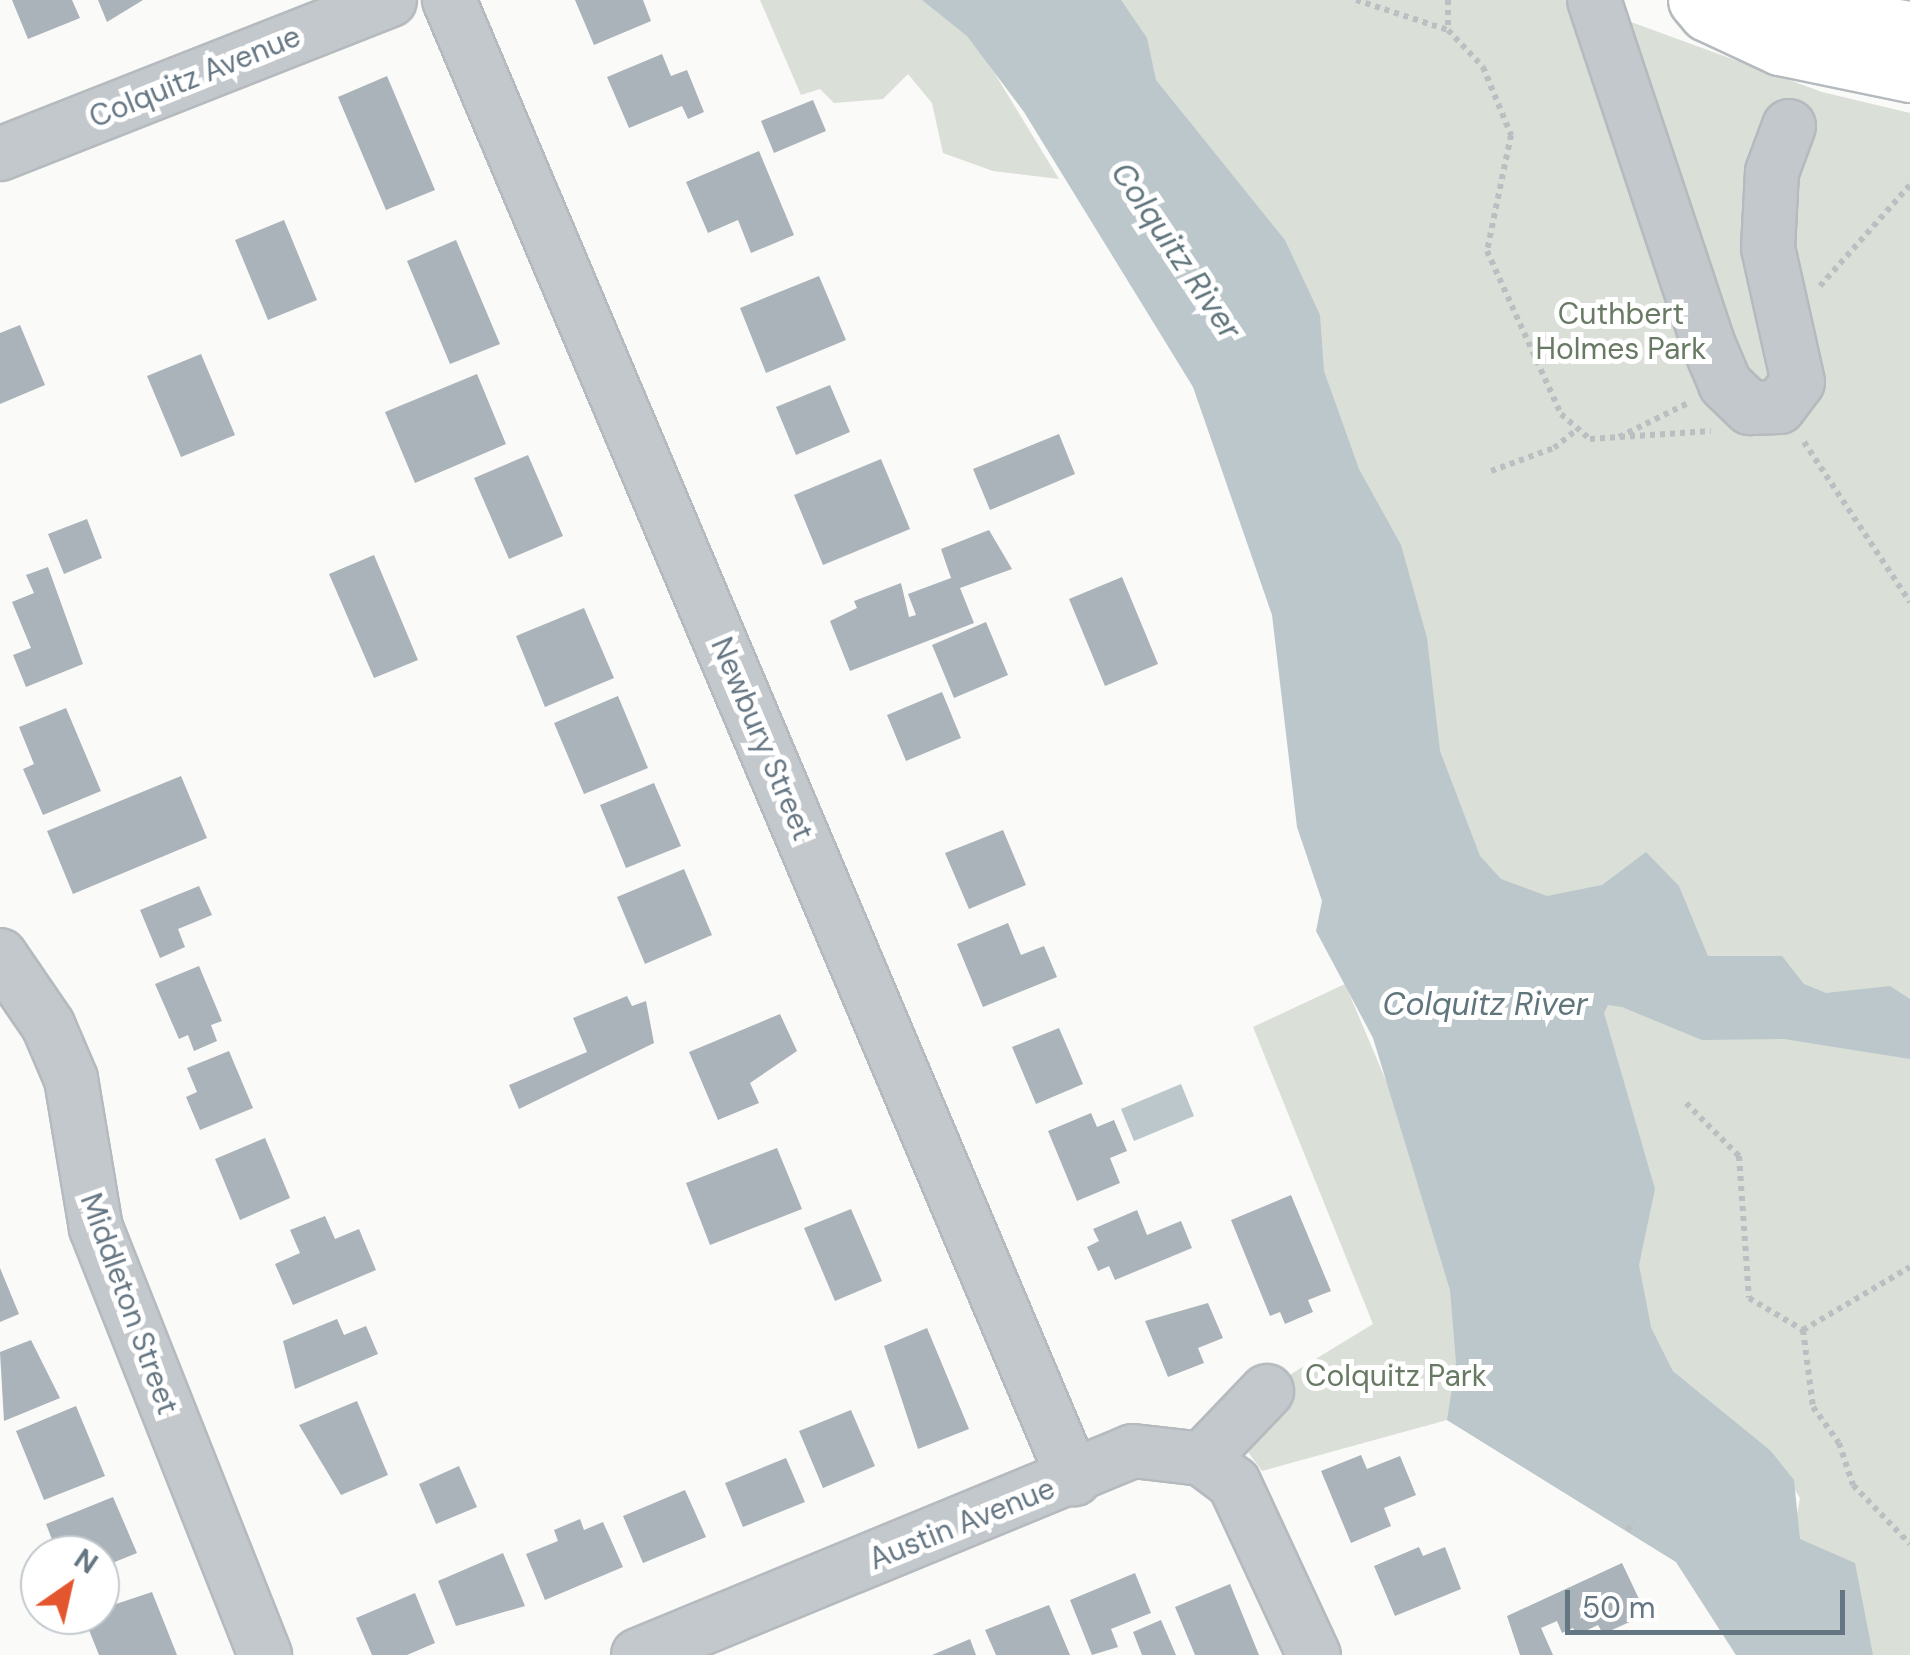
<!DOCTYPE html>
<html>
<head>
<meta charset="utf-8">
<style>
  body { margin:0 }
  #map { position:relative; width:1910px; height:1655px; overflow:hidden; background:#fafaf8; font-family:"DM Sans",sans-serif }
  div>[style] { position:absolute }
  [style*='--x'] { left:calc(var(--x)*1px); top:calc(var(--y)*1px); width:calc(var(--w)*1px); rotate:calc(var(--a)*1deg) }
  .green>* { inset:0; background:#dadfd7 }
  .water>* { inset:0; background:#bbc7cb }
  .building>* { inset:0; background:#aab3b9 }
  .path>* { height:6px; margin-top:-3px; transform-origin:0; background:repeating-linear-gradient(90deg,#bbbfc2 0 5px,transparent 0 10px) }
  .roads { filter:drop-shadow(2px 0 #b5babe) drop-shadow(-2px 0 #b5babe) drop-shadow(0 2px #b5babe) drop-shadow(0 -2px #b5babe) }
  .minor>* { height:52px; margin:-26px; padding:0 26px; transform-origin:26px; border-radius:26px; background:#c3c8cc }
  .major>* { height:55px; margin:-27.5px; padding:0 27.5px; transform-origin:27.5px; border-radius:27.5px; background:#fff }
  .highway>* { height:55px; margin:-27.5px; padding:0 27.5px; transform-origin:27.5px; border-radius:27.5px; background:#fff }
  span { translate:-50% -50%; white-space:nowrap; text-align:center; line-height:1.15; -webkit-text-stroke:10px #fff; paint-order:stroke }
  .street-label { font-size:30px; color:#657683 }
  .park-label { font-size:30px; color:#687a64 }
  .water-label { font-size:32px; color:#60757c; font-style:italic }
  .north { position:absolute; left:20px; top:1535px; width:100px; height:100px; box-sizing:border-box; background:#fff; border:2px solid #c1c8cd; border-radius:50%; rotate:34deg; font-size:28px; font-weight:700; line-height:40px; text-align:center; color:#657683 }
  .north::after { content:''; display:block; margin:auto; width:35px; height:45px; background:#e4572e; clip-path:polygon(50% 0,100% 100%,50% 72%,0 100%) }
  .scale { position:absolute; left:1565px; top:1590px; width:280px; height:45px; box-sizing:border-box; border:5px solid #657683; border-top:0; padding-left:12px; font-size:30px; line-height:35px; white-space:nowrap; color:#657683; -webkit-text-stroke:8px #fff; paint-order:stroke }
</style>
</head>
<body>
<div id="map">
  <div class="green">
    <div style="clip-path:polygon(760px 0,950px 0,1059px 179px,993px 171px,943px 153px,932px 103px,908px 74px,883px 99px,834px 103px,820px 89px,801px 95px)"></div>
    <div style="clip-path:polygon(1076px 0,1571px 0,1822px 92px,1910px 113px,1910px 1655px,1852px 1655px,1794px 1531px,1800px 1498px,1770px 1450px,1673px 1371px,1651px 1327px)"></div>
    <div style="clip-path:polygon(1345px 984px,1407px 1130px,1702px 1555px,1736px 1655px,1676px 1562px,1447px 1420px,1262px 1471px,1237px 1437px,1291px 1374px,1373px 1324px,1253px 1027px)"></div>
  </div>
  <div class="water">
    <div style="clip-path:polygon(922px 0,1121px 0,1147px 38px,1156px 80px,1285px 240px,1320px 315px,1324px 371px,1359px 469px,1401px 545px,1427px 638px,1440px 751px,1480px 856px,1501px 879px,1547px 896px,1602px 885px,1646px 852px,1679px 886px,1708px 956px,1782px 956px,1804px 984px,1826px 993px,1890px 986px,1910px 999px,1910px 1059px,1784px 1039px,1702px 1040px,1622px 1007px,1608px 1005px,1604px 1013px,1655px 1189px,1639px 1265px,1651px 1327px,1673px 1371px,1770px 1450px,1794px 1480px,1800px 1539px,1855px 1563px,1873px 1655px,1736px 1655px,1676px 1562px,1447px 1420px,1456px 1362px,1450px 1290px,1373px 1038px,1316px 931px,1322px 901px,1297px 827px,1272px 615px,1193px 387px,1024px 112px,967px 36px)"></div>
    <div style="clip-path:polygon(1181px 1084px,1194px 1116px,1134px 1141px,1121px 1109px)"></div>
  </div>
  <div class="building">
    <div style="clip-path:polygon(12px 0,72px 0,80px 18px,28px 39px)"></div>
    <div style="clip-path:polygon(98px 0,143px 0,107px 22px)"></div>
    <div style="clip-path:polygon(575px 0,643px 0,651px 21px,594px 45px)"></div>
    <div style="clip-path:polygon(662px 54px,671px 76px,687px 70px,704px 112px,688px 119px,682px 106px,629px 128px,607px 77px)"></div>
    <div style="clip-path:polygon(387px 76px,435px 190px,386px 210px,338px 97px)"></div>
    <div style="clip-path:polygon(813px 100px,826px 131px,774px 153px,761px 121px)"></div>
    <div style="clip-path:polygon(759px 151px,794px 235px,751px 253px,738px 220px,708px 233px,686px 182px)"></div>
    <div style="clip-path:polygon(284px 220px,317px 300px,268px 320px,235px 240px)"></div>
    <div style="clip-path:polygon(456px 240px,500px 344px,450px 364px,407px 261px)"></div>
    <div style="clip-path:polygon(819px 276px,846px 340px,766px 373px,740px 308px)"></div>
    <div style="clip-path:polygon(20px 325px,45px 385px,0 404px,0 333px)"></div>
    <div style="clip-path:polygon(201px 354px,235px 435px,181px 457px,147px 376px)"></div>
    <div style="clip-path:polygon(477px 374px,506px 444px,415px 483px,385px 412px)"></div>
    <div style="clip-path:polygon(830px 385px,850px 432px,796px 455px,776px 407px)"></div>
    <div style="clip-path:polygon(1059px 434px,1075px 474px,990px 510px,973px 469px)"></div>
    <div style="clip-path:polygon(528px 455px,563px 536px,509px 559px,474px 478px)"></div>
    <div style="clip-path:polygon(881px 459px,910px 529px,823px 565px,794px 495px)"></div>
    <div style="clip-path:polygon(87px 519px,102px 558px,64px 574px,48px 534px)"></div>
    <div style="clip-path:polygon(989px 530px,1012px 569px,960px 588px,974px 623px,850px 671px,830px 621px,857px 608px,854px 601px,901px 583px,909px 617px,916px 615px,908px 594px,951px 578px,941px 549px)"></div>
    <div style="clip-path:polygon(374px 555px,418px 660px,374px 678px,329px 574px)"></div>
    <div style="clip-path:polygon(48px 567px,83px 664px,26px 687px,13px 655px,31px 648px,12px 602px,34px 593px,26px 575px)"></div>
    <div style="clip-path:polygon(1122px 577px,1158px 664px,1105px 686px,1069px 599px)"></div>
    <div style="clip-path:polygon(584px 608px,614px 678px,545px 707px,516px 636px)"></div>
    <div style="clip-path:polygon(986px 622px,1008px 675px,954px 698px,932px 645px)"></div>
    <div style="clip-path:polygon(942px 692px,961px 738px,906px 761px,887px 715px)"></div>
    <div style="clip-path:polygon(618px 696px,648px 768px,584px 794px,554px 723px)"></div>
    <div style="clip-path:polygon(66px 708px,101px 791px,43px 815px,23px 769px,34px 764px,19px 727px)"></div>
    <div style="clip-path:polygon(181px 776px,207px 838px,73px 894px,47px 831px)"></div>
    <div style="clip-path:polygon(654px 783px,681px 846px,626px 868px,600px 805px)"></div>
    <div style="clip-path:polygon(1003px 830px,1026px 885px,969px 909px,945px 853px)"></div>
    <div style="clip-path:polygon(684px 869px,712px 935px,645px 964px,617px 897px)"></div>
    <div style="clip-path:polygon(199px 886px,212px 915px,178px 929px,185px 947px,160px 958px,140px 910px)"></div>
    <div style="clip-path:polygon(1008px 923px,1021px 955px,1044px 946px,1057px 977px,983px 1007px,957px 944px)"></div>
    <div style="clip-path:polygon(199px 966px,222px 1021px,211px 1025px,217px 1041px,194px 1051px,188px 1035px,179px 1039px,155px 984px)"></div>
    <div style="clip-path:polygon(627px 996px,632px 1006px,646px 1001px,654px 1043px,519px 1109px,509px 1085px,587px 1052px,573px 1018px)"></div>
    <div style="clip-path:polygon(780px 1014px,797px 1051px,750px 1083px,759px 1103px,718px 1120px,689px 1052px)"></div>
    <div style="clip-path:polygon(1059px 1028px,1083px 1084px,1036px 1104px,1012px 1047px)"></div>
    <div style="clip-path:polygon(229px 1051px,253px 1108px,200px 1130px,186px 1097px,197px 1092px,187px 1068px)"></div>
    <div style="clip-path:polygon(1091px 1113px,1097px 1127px,1114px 1120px,1127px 1151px,1110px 1158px,1120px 1183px,1077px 1201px,1048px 1131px)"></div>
    <div style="clip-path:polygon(265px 1138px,290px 1198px,240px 1220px,215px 1159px)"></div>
    <div style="clip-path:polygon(777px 1148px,802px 1209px,710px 1245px,686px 1183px)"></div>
    <div style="clip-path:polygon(1291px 1195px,1331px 1291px,1308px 1300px,1313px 1312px,1285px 1324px,1280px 1312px,1270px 1316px,1231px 1220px)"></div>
    <div style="clip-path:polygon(851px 1209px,882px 1281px,835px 1301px,804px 1228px)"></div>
    <div style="clip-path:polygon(1137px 1210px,1147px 1235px,1181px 1221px,1192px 1248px,1115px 1280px,1109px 1266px,1098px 1271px,1087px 1247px,1099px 1241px,1093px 1229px)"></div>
    <div style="clip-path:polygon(325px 1216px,335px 1239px,359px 1229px,376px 1270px,293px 1305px,275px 1264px,300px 1253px,290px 1230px)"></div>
    <div style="clip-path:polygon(0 1268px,19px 1314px,0 1322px)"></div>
    <div style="clip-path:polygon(1208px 1303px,1223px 1338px,1198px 1348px,1204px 1363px,1168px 1377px,1145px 1321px)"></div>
    <div style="clip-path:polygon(337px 1319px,344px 1335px,366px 1326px,378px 1354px,295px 1389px,283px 1341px)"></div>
    <div style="clip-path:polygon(927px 1328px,969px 1429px,918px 1449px,884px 1346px)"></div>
    <div style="clip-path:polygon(31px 1340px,60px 1398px,4px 1421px,0 1352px)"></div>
    <div style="clip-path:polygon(357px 1401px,388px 1475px,341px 1495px,299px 1425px)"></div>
    <div style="clip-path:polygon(76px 1406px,105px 1476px,44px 1500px,16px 1431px)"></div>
    <div style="clip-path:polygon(851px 1410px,875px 1466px,823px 1488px,799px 1431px)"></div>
    <div style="clip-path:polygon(1361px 1455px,1367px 1469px,1400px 1456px,1416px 1495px,1384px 1508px,1391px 1526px,1351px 1543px,1321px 1471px)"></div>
    <div style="clip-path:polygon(786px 1458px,805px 1502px,743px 1527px,725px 1483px)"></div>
    <div style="clip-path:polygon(459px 1466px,477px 1507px,436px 1524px,419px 1484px)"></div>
    <div style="clip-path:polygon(685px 1490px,706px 1537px,643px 1563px,623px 1516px)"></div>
    <div style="clip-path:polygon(113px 1497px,137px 1553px,100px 1568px,100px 1555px,58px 1555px,46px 1524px)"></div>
    <div style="clip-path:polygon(580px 1519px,584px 1530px,603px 1522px,623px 1567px,545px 1600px,526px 1554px,558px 1541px,554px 1530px)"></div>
    <div style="clip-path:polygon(1419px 1547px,1423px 1556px,1445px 1547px,1461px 1589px,1395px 1616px,1374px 1566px)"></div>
    <div style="clip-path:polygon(503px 1553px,525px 1606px,456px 1626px,438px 1581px)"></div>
    <div style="clip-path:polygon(1622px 1563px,1640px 1601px,1628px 1607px,1634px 1620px,1603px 1634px,1598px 1625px,1577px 1635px,1573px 1628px,1562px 1633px,1557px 1621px,1541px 1628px,1553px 1655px,1520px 1655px,1507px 1616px)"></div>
    <div style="clip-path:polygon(1135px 1573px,1151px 1613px,1111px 1629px,1118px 1647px,1092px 1655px,1070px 1600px)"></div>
    <div style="clip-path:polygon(1230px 1584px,1259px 1655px,1195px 1655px,1175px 1607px)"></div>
    <div style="clip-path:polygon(152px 1592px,177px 1655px,99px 1655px,83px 1615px)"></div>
    <div style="clip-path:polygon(415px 1593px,435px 1643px,407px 1655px,372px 1655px,356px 1618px)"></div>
    <div style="clip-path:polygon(1049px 1605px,1070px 1655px,996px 1655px,985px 1630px)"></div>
    <div style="clip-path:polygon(1161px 1620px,1176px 1655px,1142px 1655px,1133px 1632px)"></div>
    <div style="clip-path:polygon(970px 1639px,976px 1655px,932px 1655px)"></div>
  </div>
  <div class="path">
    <div style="--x:1356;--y:0;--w:97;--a:18.1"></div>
    <div style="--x:1448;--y:0;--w:30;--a:90"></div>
    <div style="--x:1448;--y:30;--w:51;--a:46.6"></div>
    <div style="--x:1483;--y:67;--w:74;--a:67.6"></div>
    <div style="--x:1511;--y:135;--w:118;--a:101.7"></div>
    <div style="--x:1487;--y:251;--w:179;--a:65.6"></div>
    <div style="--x:1561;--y:414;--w:38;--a:41"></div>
    <div style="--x:1590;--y:439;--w:121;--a:-3.8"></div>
    <div style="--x:1820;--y:286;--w:135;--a:-48.3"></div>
    <div style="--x:1619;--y:437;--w:77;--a:-26.2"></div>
    <div style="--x:1804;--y:442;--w:192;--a:56.5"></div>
    <div style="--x:1491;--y:471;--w:67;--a:-20.1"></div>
    <div style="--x:1554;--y:448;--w:28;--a:-39"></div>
    <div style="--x:1686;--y:1103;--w:75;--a:45"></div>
    <div style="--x:1739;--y:1156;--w:142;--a:86"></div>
    <div style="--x:1749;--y:1298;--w:63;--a:30.7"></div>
    <div style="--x:1803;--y:1330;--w:78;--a:82.6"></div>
    <div style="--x:1813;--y:1407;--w:44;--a:54.2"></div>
    <div style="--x:1839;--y:1443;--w:44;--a:71.6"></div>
    <div style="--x:1853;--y:1485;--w:82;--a:46"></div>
    <div style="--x:1803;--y:1330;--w:124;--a:-30.5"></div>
    <div style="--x:1627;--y:1530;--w:11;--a:-45"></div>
  </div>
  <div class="roads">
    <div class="minor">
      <div style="--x:449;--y:0;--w:1606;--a:67.09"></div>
      <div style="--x:1594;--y:0;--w:367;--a:71.6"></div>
      <div style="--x:1710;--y:348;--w:39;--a:67"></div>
      <div style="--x:1725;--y:384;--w:35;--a:44"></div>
      <div style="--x:1750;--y:408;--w:29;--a:-2"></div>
      <div style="--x:1779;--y:407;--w:31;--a:-53"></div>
      <div style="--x:1798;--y:382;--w:137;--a:-102.6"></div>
      <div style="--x:1768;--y:248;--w:76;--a:-87"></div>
      <div style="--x:1772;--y:172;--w:49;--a:-69.7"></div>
      <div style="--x:0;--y:154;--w:419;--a:-21.5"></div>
      <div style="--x:0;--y:955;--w:85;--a:55.6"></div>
      <div style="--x:48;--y:1025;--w:59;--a:66.9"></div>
      <div style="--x:71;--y:1079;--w:151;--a:80.5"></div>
      <div style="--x:96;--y:1228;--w:459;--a:68.4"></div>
      <div style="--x:1202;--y:1459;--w:94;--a:-46.3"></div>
      <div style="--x:638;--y:1655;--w:535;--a:-22.4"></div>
      <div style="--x:1133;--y:1451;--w:69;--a:6.6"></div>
      <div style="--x:1202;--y:1459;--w:40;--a:37"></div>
      <div style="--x:1234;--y:1483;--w:190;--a:65.1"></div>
    </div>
    <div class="major">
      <div style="--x:1738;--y:0;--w:174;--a:9.6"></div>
    </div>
    <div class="highway">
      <div style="--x:1696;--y:0;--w:17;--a:50"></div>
      <div style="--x:1707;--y:13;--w:81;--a:25"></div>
      <div style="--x:1780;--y:47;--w:133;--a:11.7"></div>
    </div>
  </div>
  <div class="street-label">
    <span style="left:195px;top:77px;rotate:-22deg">Colquitz Avenue</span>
    <span style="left:762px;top:739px;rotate:67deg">Newbury Street</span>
    <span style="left:129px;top:1304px;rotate:70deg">Middleton Street</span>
    <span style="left:962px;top:1524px;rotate:-22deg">Austin Avenue</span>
  </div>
  <div class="park-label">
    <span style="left:1621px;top:331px">Cuthbert<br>Holmes Park</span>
    <span style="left:1396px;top:1376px">Colquitz Park</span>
  </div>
  <div class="water-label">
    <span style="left:1176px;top:251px;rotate:56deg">Colquitz River</span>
    <span style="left:1485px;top:1004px">Colquitz River</span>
  </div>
  <div class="north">N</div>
  <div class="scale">50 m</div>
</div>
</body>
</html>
